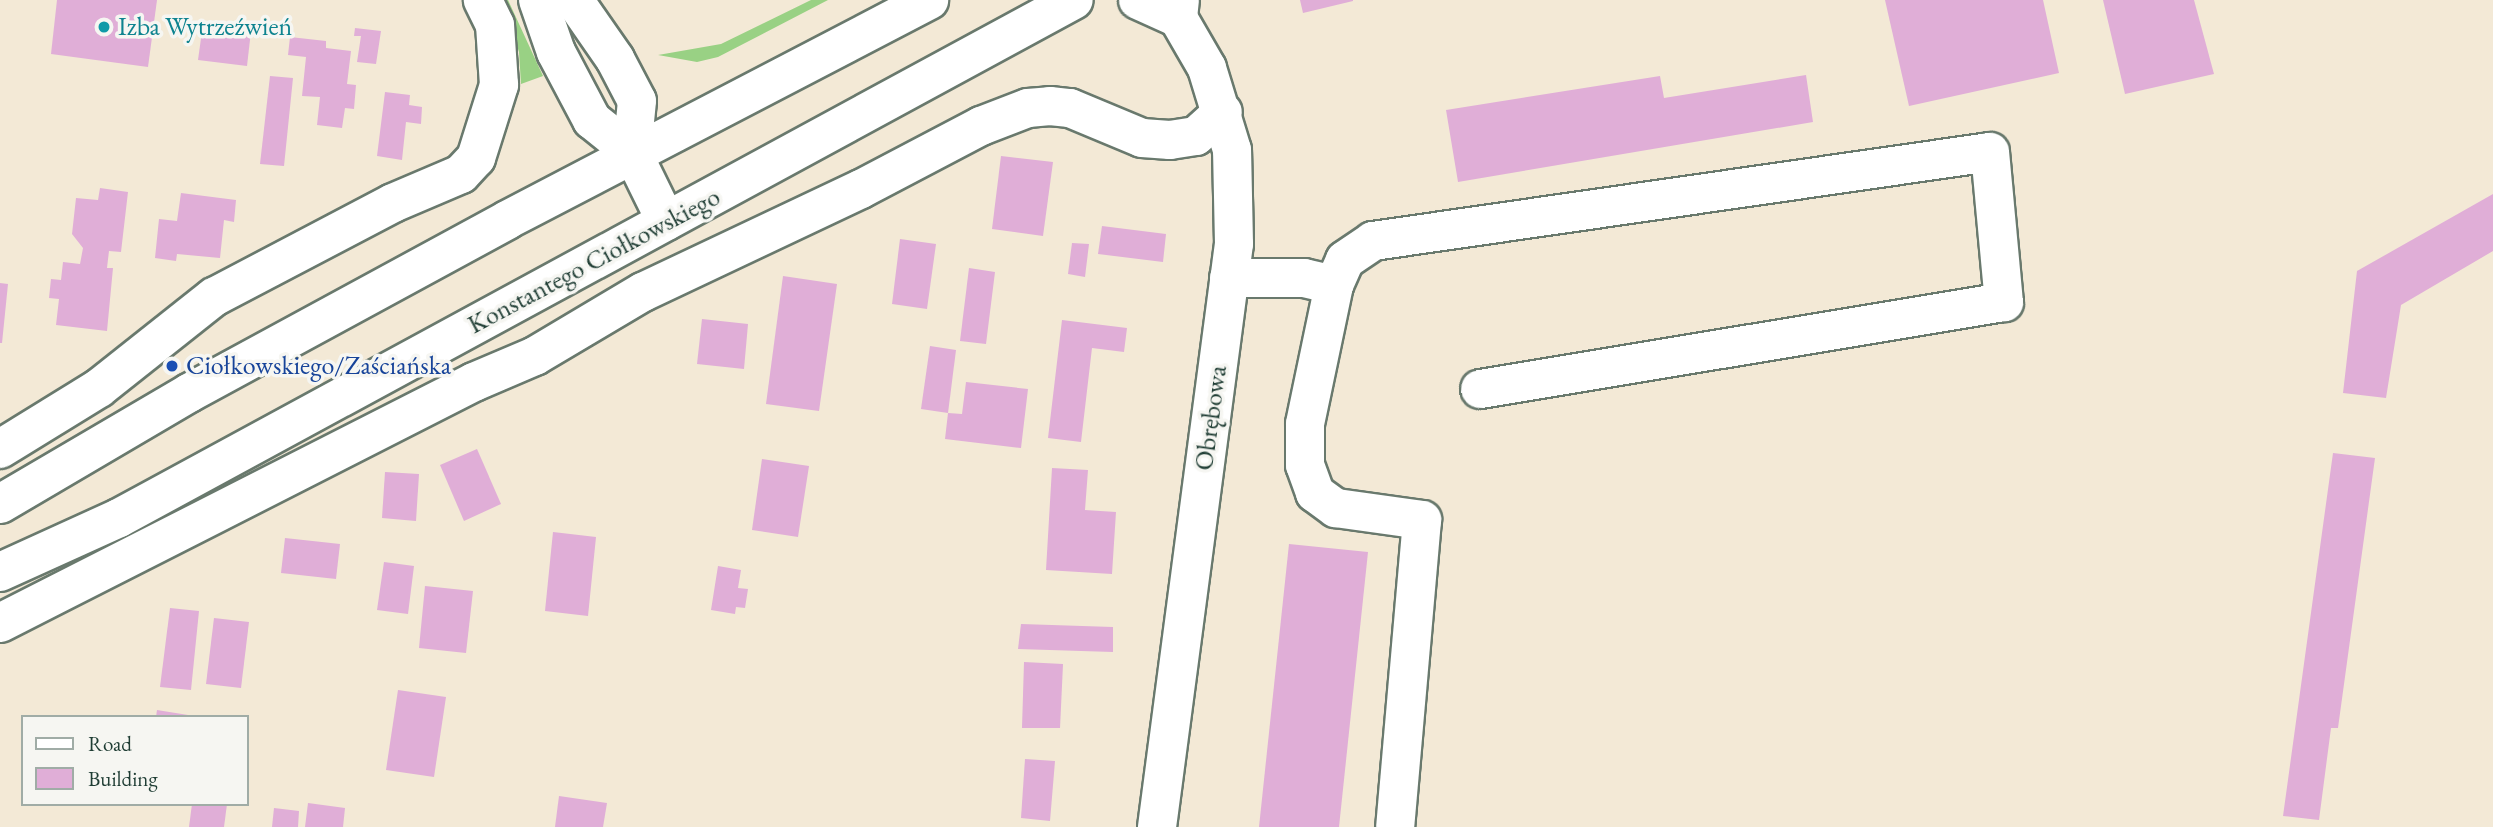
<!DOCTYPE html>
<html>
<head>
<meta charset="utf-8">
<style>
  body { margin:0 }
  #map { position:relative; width:2493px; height:827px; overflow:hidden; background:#f3e9d6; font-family:"EB Garamond",serif }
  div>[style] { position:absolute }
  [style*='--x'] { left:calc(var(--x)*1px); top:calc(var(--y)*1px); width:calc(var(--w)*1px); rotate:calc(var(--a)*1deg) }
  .green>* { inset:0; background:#99d184 }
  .building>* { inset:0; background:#e0aed7 }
  .roads { filter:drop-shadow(2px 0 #69796d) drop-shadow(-2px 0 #69796d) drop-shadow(0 2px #69796d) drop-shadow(0 -2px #69796d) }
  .minor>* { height:38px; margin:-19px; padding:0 19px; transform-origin:19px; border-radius:19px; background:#fff }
  .highway>* { height:38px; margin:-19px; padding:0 19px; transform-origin:19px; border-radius:19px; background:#fff }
  .dots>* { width:19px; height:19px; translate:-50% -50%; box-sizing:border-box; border:4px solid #f6f6f2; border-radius:50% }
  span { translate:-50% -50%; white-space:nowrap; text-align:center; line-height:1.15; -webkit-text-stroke:7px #f6f6f2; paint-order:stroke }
  .culture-label { font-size:26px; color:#0d838f }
  .left { translate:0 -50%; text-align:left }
  .street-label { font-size:26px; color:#1f3d34 }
  .transit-label { font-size:26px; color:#164399 }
  .legend { position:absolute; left:21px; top:715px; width:228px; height:91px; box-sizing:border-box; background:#f6f6f2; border:2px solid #a0aca6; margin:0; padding:9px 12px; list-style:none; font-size:21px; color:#1f3d34 }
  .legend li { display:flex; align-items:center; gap:14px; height:35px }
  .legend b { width:35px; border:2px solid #a0aca6 }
</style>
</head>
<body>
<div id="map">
  <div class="green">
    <div style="clip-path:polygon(502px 0,508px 0,543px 76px,521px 84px,519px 52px)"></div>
    <div style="clip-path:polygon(811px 0,828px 0,718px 57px,697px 62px,658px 55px,721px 44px)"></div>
  </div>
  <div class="building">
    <div style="clip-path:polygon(57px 0,157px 0,148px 67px,51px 54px)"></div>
    <div style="clip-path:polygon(1300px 0,1353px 0,1353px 1px,1303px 13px)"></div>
    <div style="clip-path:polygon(1885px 0,2043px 0,2059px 73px,1909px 106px)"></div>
    <div style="clip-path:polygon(2103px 0,2194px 0,2214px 74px,2125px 94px)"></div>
    <div style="clip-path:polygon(203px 24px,251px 31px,247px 66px,198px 60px)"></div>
    <div style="clip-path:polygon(355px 28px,381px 31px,376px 64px,357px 62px,361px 36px,354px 36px)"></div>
    <div style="clip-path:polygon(290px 37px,326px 41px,326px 48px,351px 51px,347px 84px,356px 85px,354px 109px,345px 108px,342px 128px,317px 125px,320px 97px,302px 96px,306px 57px,288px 55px)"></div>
    <div style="clip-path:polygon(1806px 75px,1813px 122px,1458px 182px,1446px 110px,1660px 76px,1664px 98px)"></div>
    <div style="clip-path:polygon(270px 76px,293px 78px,284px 166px,260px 164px)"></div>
    <div style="clip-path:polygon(385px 92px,410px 95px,409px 105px,422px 107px,421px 124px,406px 122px,402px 160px,377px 156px)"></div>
    <div style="clip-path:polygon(1001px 156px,1053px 162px,1043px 236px,992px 229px)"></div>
    <div style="clip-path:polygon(100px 188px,128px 192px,121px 252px,109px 251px,107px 268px,113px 268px,107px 331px,56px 325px,59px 299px,49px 298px,51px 279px,61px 280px,63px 262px,80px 264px,83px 248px,72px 234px,76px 198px,98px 200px)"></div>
    <div style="clip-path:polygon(181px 193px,236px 200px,234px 222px,224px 220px,220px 258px,177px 254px,176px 261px,155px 258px,159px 219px,177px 221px)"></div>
    <div style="clip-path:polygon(2493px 194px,2493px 251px,2401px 305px,2386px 398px,2343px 393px,2357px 271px)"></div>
    <div style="clip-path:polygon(1102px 226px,1166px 234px,1163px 262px,1098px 254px)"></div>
    <div style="clip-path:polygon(900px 239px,936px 244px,927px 309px,892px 304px)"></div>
    <div style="clip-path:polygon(1072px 243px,1089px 244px,1085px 277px,1068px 274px)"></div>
    <div style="clip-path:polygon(969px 268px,995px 272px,986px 344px,960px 341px)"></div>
    <div style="clip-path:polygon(783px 276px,837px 284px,819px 411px,766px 404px)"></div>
    <div style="clip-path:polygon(0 283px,8px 284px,2px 343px,0 343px)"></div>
    <div style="clip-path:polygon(702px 319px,748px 324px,744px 369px,697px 364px)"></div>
    <div style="clip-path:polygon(1062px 320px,1127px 328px,1124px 352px,1092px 348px,1081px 442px,1048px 438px)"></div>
    <div style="clip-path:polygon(930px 346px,956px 350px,948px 413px,921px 409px)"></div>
    <div style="clip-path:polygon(966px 382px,1028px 389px,1021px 448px,945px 439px,948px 413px,962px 414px)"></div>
    <div style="clip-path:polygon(477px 449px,501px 504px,464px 521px,440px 465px)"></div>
    <div style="clip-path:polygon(2333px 453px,2375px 458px,2338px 728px,2331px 728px,2319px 820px,2283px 816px)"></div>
    <div style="clip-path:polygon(762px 459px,809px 466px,798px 537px,752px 530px)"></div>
    <div style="clip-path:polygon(1052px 468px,1088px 470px,1085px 510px,1116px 512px,1112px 574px,1046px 570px)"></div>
    <div style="clip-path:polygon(385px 472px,419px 474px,416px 521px,382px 518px)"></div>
    <div style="clip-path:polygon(553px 532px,596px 537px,588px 616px,545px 611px)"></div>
    <div style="clip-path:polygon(285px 538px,340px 544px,336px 579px,281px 573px)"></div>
    <div style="clip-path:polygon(1289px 544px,1368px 552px,1339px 827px,1259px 827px)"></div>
    <div style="clip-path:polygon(384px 562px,414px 566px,408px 614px,377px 610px)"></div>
    <div style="clip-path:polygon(718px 566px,741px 570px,738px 588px,748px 589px,745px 608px,736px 607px,735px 614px,711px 610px)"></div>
    <div style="clip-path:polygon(425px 586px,473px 591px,466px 653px,419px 648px)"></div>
    <div style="clip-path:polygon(170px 608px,199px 611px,191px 690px,160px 687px)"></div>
    <div style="clip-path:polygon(214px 618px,249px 622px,241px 688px,206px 684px)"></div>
    <div style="clip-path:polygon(1021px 624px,1113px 627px,1113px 652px,1018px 649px)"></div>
    <div style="clip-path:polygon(1024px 662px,1063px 664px,1060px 728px,1022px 728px)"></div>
    <div style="clip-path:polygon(398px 690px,446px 697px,434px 777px,386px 770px)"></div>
    <div style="clip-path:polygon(157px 710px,188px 715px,188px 717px,156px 717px)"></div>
    <div style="clip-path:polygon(1025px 759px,1055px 761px,1050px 821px,1021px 818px)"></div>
    <div style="clip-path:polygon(559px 796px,607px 803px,603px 827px,555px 827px)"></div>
    <div style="clip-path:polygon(308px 803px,345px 808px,343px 827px,305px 827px)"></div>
    <div style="clip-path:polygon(192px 804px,227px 804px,224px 827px,189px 827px)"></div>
    <div style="clip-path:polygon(274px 808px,299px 811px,298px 827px,272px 827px)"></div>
  </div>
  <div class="roads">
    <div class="minor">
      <div style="--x:538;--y:0;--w:55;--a:70.9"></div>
      <div style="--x:556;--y:52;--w:77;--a:62.1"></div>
      <div style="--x:592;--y:120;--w:51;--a:38.7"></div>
      <div style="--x:574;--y:0;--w:72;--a:55.2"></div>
      <div style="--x:615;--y:59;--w:47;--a:62.4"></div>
      <div style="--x:637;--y:101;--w:51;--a:95.6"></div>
      <div style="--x:1138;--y:0;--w:44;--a:24.2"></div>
      <div style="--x:1229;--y:278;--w:75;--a:0"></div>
      <div style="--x:1304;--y:278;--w:31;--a:13"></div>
      <div style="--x:1334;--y:285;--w:142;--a:101.8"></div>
      <div style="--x:1305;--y:424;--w:41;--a:90"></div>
      <div style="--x:1305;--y:465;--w:30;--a:70"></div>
      <div style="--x:1315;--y:493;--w:26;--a:36"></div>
      <div style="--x:1336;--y:508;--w:87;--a:7.9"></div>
      <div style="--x:1422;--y:520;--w:308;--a:95"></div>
      <div style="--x:1334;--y:285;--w:27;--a:-66"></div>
      <div style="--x:1345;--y:260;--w:34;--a:-34"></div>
      <div style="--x:1373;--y:241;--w:623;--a:-8.21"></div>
      <div style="--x:1990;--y:152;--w:151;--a:84.7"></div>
      <div style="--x:2004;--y:302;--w:531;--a:170.57"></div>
      <div style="--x:0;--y:449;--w:116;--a:-31.6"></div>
      <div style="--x:99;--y:388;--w:147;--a:-38.4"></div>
      <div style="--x:214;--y:297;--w:202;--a:-27.7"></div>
      <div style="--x:393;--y:203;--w:74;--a:-23.1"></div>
      <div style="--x:461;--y:174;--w:22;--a:-47"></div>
      <div style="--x:476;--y:158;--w:77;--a:-72.5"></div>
      <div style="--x:499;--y:85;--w:60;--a:-93.8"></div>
      <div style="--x:495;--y:25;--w:28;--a:-116"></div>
      <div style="--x:0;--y:623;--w:532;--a:-26.95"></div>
      <div style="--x:474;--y:382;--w:66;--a:-23.1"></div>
      <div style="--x:535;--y:356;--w:126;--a:-30.7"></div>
      <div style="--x:643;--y:292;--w:241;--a:-25.3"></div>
      <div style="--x:861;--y:189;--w:136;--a:-27.7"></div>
      <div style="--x:981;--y:126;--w:50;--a:-21"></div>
      <div style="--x:1028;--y:108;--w:22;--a:-5"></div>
      <div style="--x:1050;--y:106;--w:20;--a:6"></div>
      <div style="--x:1070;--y:108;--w:78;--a:22.6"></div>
      <div style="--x:1142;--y:138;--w:28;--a:4"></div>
      <div style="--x:1170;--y:140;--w:26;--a:-9"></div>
      <div style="--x:1196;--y:136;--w:36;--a:-42"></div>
      <div style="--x:1157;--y:827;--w:588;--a:-82.48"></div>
      <div style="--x:1234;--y:244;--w:94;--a:-91.2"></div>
      <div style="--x:1232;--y:150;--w:86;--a:-107"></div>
      <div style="--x:1207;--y:68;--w:58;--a:-120.1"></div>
      <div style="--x:1178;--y:18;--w:18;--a:-84"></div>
    </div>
    <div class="highway">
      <div style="--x:632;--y:152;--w:77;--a:63.8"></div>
      <div style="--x:0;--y:504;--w:219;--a:-30.4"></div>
      <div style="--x:189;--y:393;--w:362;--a:-28.5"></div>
      <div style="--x:507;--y:220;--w:476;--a:-27.5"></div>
      <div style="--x:0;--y:572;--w:131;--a:-24.4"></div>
      <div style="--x:119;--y:518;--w:1086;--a:-28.48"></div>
    </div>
  </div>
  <div class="dots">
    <div style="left:104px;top:27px;background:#0f9aa8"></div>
    <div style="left:172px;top:366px;background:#1a4fb4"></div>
  </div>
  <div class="culture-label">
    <span class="left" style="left:118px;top:27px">Izba Wytrzeźwień</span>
  </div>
  <div class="street-label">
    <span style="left:594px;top:261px;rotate:-28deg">Konstantego Ciołkowskiego</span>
    <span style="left:1211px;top:418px;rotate:-82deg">Obrębowa</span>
  </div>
  <div class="transit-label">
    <span class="left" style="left:186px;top:366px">Ciołkowskiego/Zaściańska</span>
  </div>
  <ul class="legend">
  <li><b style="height:9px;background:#fff"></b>Road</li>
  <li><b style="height:19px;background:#e0aed7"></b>Building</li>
  </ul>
</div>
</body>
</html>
